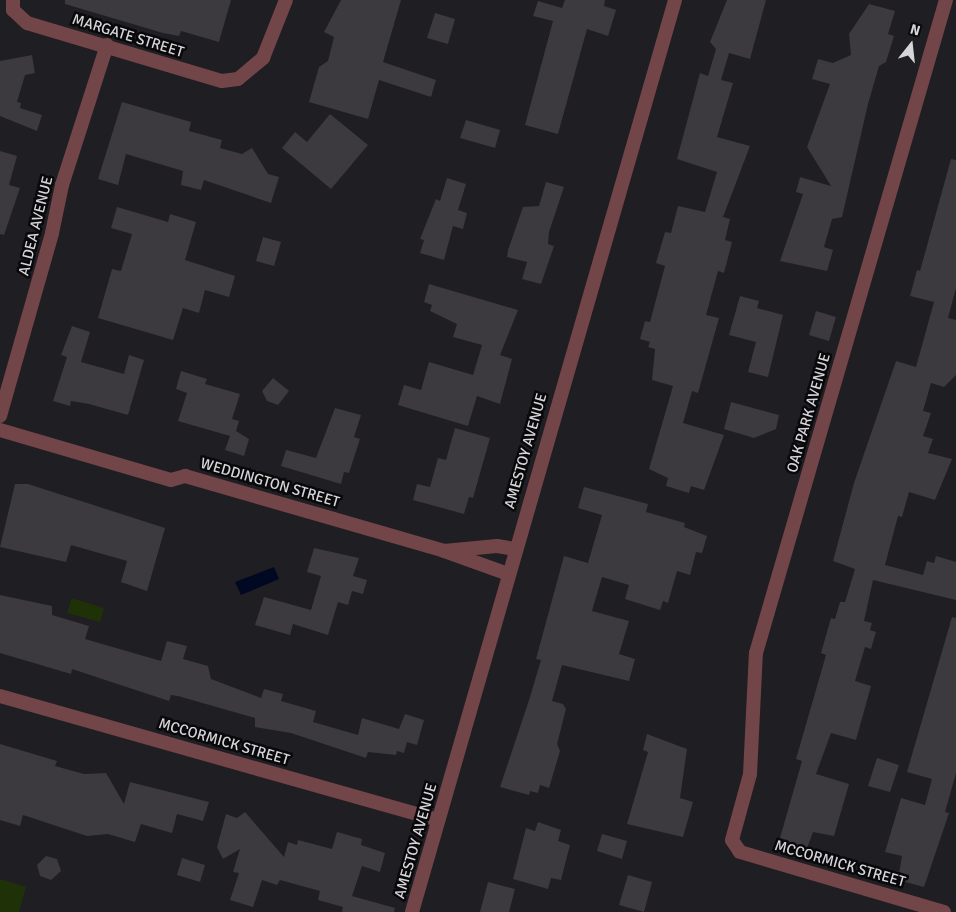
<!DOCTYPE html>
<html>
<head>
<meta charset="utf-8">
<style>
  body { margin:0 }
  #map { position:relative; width:956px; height:912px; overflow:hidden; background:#1f1e23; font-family:Signika,sans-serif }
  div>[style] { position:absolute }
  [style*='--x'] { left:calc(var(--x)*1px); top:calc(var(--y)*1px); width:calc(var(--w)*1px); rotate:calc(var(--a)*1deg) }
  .green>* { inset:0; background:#1f3106 }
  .water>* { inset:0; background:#000822 }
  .building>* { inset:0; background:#3c393f }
  .minor>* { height:14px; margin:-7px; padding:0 7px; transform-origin:7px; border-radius:7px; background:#724548 }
  .tertiary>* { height:14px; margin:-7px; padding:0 7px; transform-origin:7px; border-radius:7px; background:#724548 }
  span { translate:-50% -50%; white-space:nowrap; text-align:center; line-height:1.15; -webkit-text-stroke:5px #09080a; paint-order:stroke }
  .street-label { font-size:15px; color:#d6d6d9 }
  .north { position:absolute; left:886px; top:20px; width:50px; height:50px; -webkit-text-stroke:4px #09080a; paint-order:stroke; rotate:16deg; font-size:14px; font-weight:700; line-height:20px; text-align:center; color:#d6d6d9 }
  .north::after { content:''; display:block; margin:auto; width:18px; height:22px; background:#d6d6d9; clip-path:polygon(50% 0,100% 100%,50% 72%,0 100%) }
</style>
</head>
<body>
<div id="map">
  <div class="green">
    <div style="clip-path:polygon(72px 598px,104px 608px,100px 622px,67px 613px)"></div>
    <div style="clip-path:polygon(0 879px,26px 887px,19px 912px,0 912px)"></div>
  </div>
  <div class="water">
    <div style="clip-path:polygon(274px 567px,279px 579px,241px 595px,235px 582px)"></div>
  </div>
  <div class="building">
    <div style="clip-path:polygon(65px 0,231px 0,219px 42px,181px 31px,179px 36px,163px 33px,65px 4px)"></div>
    <div style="clip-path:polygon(341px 0,401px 0,383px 62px,436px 80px,431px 97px,379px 80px,368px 119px,309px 102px,319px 67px,328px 61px,334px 37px,324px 32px)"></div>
    <div style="clip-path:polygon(565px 0,605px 0,604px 6px,616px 10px,608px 36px,587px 29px,558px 134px,525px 125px,553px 21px,533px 16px,538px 1px,562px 8px)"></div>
    <div style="clip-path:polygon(727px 0,766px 0,750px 59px,729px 53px,721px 80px,733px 83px,717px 137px,750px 146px,723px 217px,730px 219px,725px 240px,732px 242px,724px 273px,718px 271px,706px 315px,719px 318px,698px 393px,692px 391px,683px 423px,724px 435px,704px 490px,691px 486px,689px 493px,666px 486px,668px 478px,649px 469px,673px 386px,652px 380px,655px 349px,648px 347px,650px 342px,640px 339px,645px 321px,650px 322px,665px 266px,656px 263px,665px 232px,671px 233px,678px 206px,705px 212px,717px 172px,677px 159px,700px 73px,708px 76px,716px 49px,710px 42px)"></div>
    <div style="clip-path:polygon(869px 4px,895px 11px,888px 34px,894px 36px,886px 62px,879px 66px,868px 104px,842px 217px,832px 219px,824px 247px,833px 250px,827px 271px,780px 261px,803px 194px,796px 192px,800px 177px,831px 186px,807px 147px,830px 84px,812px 79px,818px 59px,833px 63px,851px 55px,849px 34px)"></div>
    <div style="clip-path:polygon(435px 13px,455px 19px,448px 44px,427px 38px)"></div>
    <div style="clip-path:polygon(32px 55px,35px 73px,25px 75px,17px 102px,21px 103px,20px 108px,42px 115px,37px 131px,0 116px,0 61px)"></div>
    <div style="clip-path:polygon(122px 102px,191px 122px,189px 131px,222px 140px,220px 148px,242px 154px,252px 148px,268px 174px,279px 177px,271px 203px,204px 180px,201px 190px,181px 185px,183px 171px,126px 154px,118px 185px,98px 179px)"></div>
    <div style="clip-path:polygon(330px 114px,368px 145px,331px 189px,282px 148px,295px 132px,307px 142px)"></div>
    <div style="clip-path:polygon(466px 120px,500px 130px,495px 148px,460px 138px)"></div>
    <div style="clip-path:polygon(0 151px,17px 156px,9px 185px,20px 188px,4px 235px,0 234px)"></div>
    <div style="clip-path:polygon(951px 159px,956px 160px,956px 288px,948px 318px,956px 320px,956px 375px,944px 387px,931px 383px,923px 411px,931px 413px,923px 436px,933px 439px,928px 453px,952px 459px,935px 500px,909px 492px,902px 517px,898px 516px,885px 565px,923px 575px,927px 561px,934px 563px,936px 556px,956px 562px,956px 600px,873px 580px,864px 621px,872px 623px,870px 630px,876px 632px,871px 649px,865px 647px,855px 681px,871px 686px,856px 740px,831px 733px,816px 774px,849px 784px,834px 836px,813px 832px,805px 854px,778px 845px,802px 761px,796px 759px,826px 655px,821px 653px,831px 618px,835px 619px,840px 602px,845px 602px,855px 569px,833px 561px,854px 483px,896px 361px,916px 367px,934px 302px,910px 296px,917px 270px,920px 271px)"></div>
    <div style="clip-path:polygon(447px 178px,466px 184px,458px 210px,467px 213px,463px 229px,453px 226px,444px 260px,420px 253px,424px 240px,420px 239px,436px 199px,440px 201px)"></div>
    <div style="clip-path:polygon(546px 182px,564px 187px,549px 232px,548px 244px,554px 246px,541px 284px,522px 279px,527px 262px,507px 257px,508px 250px,523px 207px,539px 206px)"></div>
    <div style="clip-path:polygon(117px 207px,168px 222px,170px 214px,196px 222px,185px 260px,235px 276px,229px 297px,205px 290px,199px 313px,183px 308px,173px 340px,98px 318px,112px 269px,121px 271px,132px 234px,111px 228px)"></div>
    <div style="clip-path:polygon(263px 237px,281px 242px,274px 266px,256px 261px)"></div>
    <div style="clip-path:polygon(429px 284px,518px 310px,500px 355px,512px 359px,500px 404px,477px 396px,468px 426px,398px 405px,404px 385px,421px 390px,429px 362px,473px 375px,482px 345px,453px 337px,457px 324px,430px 311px,432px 305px,424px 302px)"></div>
    <div style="clip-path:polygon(740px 296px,759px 301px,757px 308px,783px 315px,768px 377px,748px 372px,756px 342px,729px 335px)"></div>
    <div style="clip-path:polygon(816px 311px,836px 317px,829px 341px,809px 335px)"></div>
    <div style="clip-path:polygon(72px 326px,90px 332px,81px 362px,124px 374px,129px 355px,144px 360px,128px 415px,89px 404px,71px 401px,70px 406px,53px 401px,67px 357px,61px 355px)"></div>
    <div style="clip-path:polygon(181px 371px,207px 379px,205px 384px,240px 394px,232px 419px,239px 421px,236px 431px,249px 439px,244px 456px,225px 450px,230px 436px,178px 421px,187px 393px,176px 389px)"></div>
    <div style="clip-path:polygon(273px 378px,289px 391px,278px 405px,267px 401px,262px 391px)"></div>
    <div style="clip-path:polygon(731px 402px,779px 415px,776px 429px,754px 438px,724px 429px)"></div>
    <div style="clip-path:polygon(335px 408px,361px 415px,354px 437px,360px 439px,349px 473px,344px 472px,341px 484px,281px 466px,286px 450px,316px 458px)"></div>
    <div style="clip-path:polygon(455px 428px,490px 438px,473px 498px,469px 497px,464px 514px,413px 500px,417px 484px,430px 487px,438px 458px,446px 460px)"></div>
    <div style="clip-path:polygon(15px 484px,28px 484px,165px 528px,147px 591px,121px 582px,127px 561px,71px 545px,66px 562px,0 547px)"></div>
    <div style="clip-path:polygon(584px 487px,648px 504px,646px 512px,685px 523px,684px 527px,707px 536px,702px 553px,696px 552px,690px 575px,677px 571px,668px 603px,663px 601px,660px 610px,625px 599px,629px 585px,602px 577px,592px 611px,629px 621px,619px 654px,635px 659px,629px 681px,562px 665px,552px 701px,563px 704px,566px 709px,557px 744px,560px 751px,549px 788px,540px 785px,538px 793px,530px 791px,529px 795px,500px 787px,530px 697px,541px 660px,536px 659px,564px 556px,588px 563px,602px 515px,578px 508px)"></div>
    <div style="clip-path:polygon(314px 548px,359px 558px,353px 576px,367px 580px,363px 594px,352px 591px,348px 605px,338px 602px,328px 635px,293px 624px,290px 635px,255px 625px,264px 597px,311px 610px,321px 576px,307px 572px)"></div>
    <div style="clip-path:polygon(0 595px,52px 606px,52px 615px,89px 626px,85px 639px,161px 661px,167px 641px,187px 646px,183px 659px,208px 666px,211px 679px,261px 698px,264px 689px,283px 694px,281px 701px,316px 711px,313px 722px,358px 735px,362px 718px,399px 729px,405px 714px,424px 720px,417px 745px,407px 742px,404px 753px,397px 751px,396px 755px,368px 752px,366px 758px,291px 733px,255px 727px,255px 718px,178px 696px,171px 695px,169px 701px,72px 669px,71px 674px,0 653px)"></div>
    <div style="clip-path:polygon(952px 617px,956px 618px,956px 773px,945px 812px,949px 813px,924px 887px,898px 880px,902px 856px,885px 852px,901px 798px,925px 805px,932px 779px,907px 772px)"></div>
    <div style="clip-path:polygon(647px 734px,687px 749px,680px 798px,693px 802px,683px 837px,627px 824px,648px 752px,643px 750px)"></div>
    <div style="clip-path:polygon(0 744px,57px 761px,55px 766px,84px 774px,106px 773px,124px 804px,130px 782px,209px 802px,203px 821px,177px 814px,172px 833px,141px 824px,135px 842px,108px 834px,87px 836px,23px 815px,20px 826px,0 820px)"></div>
    <div style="clip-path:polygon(877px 758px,899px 765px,890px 792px,868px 786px)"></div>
    <div style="clip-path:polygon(245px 812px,284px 857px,288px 842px,297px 845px,298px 840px,332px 849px,337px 832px,362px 839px,361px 845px,385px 853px,380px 872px,362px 866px,352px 896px,395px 908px,394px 912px,342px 912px,343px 907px,318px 900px,320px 891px,280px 880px,277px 885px,262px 880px,253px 907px,230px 900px,239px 873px,233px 872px,240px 849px,223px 859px,217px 847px,226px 814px,237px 818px)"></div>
    <div style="clip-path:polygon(538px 822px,561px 830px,558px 841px,570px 845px,561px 880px,551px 878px,548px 889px,513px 879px,526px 828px,535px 831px)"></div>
    <div style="clip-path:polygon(602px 834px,627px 841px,622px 859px,597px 851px)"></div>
    <div style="clip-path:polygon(46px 856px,57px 859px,61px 871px,51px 880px,40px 876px,37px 865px)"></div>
    <div style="clip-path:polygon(182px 858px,205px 865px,200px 882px,177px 875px)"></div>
    <div style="clip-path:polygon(628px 875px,652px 882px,644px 912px,619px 905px)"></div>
    <div style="clip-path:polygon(488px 882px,515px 889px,509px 912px,480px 912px)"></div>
  </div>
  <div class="minor">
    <div style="--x:13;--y:0;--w:10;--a:90"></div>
    <div style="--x:13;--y:10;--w:19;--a:43"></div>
    <div style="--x:27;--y:23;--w:203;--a:16.6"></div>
    <div style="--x:222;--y:81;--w:16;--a:-7"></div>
    <div style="--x:238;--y:79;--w:33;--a:-40"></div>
    <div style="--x:263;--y:58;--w:62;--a:-68.4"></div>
    <div style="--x:0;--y:416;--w:190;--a:-74.1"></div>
    <div style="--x:52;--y:233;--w:49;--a:-78.2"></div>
    <div style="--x:62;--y:185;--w:147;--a:-72.2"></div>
    <div style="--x:0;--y:430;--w:178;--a:16.3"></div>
    <div style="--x:171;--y:480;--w:15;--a:-16"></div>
    <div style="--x:185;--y:476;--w:270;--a:16.1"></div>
    <div style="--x:444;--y:551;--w:68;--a:19.8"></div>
    <div style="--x:444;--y:551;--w:53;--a:-5.4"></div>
    <div style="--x:497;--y:546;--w:18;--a:9"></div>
    <div style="--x:0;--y:696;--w:455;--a:15.8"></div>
    <div style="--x:944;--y:912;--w:213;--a:-163.6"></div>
    <div style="--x:740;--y:852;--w:14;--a:-124"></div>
    <div style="--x:732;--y:840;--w:68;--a:-74.7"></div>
    <div style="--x:750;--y:774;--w:121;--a:-87.2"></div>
    <div style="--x:756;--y:653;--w:680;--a:-73.78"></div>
  </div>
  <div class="tertiary">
    <div style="--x:412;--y:912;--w:949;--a:-73.91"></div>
  </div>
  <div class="street-label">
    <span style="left:128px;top:36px;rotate:17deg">MARGATE STREET</span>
    <span style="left:36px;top:226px;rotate:-76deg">ALDEA AVENUE</span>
    <span style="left:809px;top:413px;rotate:-74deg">OAK PARK AVENUE</span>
    <span style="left:526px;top:451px;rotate:-74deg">AMESTOY AVENUE</span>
    <span style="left:270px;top:483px;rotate:16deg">WEDDINGTON STREET</span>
    <span style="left:224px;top:742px;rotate:16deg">MCCORMICK STREET</span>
    <span style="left:416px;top:841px;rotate:-74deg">AMESTOY AVENUE</span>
    <span style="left:840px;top:864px;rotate:16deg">MCCORMICK STREET</span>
  </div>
  <div class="north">N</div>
</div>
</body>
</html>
